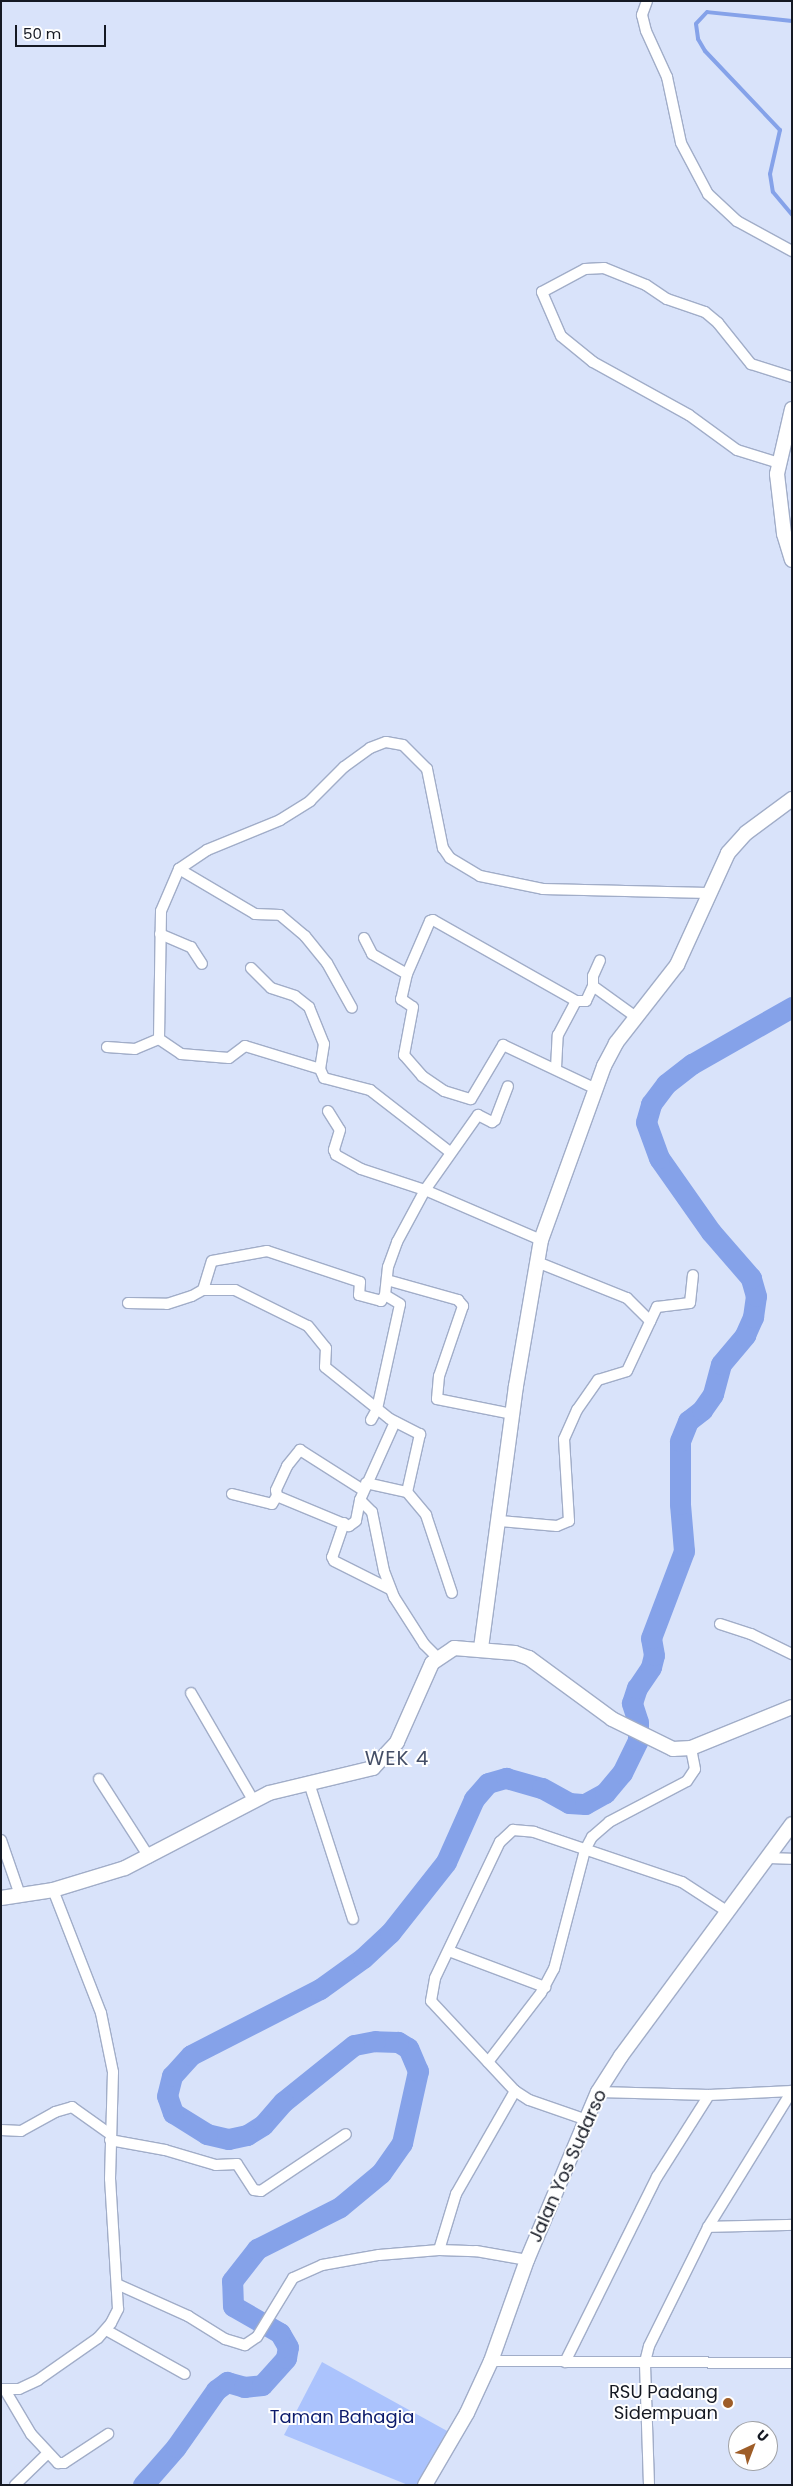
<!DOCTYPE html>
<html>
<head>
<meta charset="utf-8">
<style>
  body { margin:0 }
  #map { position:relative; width:793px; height:2486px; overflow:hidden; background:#d9e3fa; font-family:Poppins,sans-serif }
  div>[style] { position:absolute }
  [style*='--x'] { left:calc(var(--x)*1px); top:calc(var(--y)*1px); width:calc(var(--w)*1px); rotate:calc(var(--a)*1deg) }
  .green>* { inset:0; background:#abc3fd }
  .stream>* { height:4px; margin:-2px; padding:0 2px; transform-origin:2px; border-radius:2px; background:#85a2e9 }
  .river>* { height:21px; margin:-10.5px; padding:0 10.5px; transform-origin:10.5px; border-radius:10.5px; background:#85a2e9 }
  .roads { filter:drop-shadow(1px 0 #a1adc8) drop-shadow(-1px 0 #a1adc8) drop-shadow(0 1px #a1adc8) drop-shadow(0 -1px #a1adc8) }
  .street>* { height:10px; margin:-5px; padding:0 5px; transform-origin:5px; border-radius:5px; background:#fff }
  .secondary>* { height:14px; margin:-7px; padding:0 7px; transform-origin:7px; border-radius:7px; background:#fff }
  .dots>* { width:14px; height:14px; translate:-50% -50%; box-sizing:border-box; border:2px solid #fff; border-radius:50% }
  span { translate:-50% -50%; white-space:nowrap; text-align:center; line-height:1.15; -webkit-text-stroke:4px #fff; paint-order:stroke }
  .street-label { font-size:18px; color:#151923 }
  .poi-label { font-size:18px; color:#151923 }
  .right { translate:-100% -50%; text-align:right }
  .park-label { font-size:18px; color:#0c1b6c }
  .quarter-label { font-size:20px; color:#454f67; letter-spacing:1px }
  .frame { position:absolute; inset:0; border:2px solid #151923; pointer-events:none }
  .north { position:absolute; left:728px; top:2421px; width:50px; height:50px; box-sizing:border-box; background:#fff; border:1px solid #a1a3a7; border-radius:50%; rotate:43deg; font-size:14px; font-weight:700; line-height:20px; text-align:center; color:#151923 }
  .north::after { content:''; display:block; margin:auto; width:18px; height:22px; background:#9e5d28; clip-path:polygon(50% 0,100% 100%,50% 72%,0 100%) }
  .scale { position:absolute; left:15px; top:25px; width:91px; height:22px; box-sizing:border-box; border:2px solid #151923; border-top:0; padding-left:6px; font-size:15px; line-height:18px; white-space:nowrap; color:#151923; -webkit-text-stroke:4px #fff; paint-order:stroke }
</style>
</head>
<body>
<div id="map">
  <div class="green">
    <div style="clip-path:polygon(322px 2362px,449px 2432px,420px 2485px,408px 2485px,284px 2435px)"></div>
  </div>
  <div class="stream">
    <div style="--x:792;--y:21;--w:85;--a:-174"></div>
    <div style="--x:707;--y:12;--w:16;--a:133"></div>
    <div style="--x:696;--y:24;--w:15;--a:82"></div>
    <div style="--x:698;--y:39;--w:14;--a:60"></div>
    <div style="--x:705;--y:51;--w:109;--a:46.5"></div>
    <div style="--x:780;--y:130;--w:45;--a:102.8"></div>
    <div style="--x:770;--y:174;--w:18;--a:81"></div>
    <div style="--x:773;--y:192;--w:30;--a:50"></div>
  </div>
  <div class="river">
    <div style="--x:143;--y:2485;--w:50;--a:-49"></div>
    <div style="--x:176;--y:2447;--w:70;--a:-54.9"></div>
    <div style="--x:216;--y:2390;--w:14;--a:-36"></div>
    <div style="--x:227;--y:2382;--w:18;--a:16"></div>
    <div style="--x:244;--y:2387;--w:18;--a:-6"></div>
    <div style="--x:262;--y:2385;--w:36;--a:-48"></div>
    <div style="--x:286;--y:2358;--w:11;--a:-80"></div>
    <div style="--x:288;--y:2347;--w:16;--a:-120"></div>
    <div style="--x:280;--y:2333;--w:54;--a:-150.1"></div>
    <div style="--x:233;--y:2306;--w:25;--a:-92"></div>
    <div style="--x:232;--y:2281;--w:41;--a:-52"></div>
    <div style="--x:257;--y:2249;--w:93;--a:-26.8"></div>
    <div style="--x:340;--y:2207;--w:53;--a:-39.7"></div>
    <div style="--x:381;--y:2173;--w:37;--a:-55"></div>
    <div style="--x:402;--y:2143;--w:74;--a:-77.5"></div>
    <div style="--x:418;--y:2071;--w:25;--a:-113"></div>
    <div style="--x:408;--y:2048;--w:12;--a:-149"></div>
    <div style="--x:398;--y:2042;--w:23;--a:-178"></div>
    <div style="--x:375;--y:2041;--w:21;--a:169"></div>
    <div style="--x:354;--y:2045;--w:91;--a:141.2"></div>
    <div style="--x:283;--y:2102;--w:30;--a:131"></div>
    <div style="--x:263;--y:2125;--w:19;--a:148"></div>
    <div style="--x:247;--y:2135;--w:19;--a:168"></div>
    <div style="--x:228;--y:2139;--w:22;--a:-167"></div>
    <div style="--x:207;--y:2134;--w:40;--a:-148"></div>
    <div style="--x:173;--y:2113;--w:18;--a:-109"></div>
    <div style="--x:167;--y:2096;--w:21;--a:-76"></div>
    <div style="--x:172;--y:2076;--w:28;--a:-48"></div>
    <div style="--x:191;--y:2055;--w:145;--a:-27.1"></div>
    <div style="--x:320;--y:1989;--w:53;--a:-35.8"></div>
    <div style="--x:363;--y:1958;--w:37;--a:-43"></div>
    <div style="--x:390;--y:1933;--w:90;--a:-51.7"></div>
    <div style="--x:446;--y:1862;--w:69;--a:-66"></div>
    <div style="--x:474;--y:1799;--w:21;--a:-49"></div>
    <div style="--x:488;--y:1783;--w:19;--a:-16"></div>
    <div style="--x:506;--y:1778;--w:37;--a:16"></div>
    <div style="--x:542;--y:1788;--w:31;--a:29"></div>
    <div style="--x:569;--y:1803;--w:16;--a:4"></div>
    <div style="--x:585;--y:1804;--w:23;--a:-29"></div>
    <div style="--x:605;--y:1793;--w:26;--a:-50"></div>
    <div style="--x:622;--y:1773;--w:37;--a:-64"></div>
    <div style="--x:638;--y:1740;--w:18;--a:-90"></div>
    <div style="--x:638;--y:1722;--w:20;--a:-108"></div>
    <div style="--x:632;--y:1703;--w:16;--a:-72"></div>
    <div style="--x:637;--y:1688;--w:25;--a:-56"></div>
    <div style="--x:651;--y:1667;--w:12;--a:-76"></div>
    <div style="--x:654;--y:1655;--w:17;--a:-100"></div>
    <div style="--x:651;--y:1638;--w:93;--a:-69.2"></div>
    <div style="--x:684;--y:1551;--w:47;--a:-94.9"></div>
    <div style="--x:680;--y:1504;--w:63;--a:-90"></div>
    <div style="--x:680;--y:1441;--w:22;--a:-68"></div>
    <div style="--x:688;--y:1421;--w:18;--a:-38"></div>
    <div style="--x:702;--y:1410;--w:19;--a:-55"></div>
    <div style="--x:713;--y:1394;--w:31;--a:-75"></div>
    <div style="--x:721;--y:1364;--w:38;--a:-50"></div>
    <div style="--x:745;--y:1335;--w:20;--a:-66"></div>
    <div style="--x:753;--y:1317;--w:21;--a:-82"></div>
    <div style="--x:756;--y:1296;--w:19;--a:-106"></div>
    <div style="--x:751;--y:1278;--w:61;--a:-131"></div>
    <div style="--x:711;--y:1232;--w:90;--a:-125.1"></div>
    <div style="--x:659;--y:1158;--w:38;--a:-110"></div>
    <div style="--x:646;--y:1122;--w:19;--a:-74"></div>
    <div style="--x:651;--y:1104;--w:25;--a:-53"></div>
    <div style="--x:666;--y:1084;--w:33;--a:-38"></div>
    <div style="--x:692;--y:1064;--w:115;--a:-29.7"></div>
  </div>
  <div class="roads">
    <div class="street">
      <div style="--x:647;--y:1;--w:15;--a:110"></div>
      <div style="--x:642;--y:15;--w:16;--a:76"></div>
      <div style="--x:646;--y:31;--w:51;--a:65.5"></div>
      <div style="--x:667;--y:77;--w:67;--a:78"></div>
      <div style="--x:681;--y:143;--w:58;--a:62.1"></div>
      <div style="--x:708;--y:194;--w:40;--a:43"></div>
      <div style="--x:737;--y:221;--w:63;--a:28.6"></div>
      <div style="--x:779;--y:463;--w:44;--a:-162.8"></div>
      <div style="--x:737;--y:450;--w:59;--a:-143.9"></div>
      <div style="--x:689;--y:415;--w:110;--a:-151.1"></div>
      <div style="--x:593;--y:362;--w:41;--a:-140.9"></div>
      <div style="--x:561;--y:336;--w:48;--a:-113.4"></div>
      <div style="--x:542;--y:292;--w:49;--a:-28.1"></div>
      <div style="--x:585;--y:269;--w:19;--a:-3"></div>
      <div style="--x:604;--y:268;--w:45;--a:22"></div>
      <div style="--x:646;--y:285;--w:25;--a:34"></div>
      <div style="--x:667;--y:299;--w:40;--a:18.9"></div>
      <div style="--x:705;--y:312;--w:17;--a:40"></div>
      <div style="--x:718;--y:323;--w:53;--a:51.2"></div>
      <div style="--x:751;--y:364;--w:43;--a:17.6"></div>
      <div style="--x:179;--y:869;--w:88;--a:30.6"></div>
      <div style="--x:255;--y:914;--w:25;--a:2"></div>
      <div style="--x:280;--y:915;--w:33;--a:40"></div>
      <div style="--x:305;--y:936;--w:35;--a:51"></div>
      <div style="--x:327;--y:963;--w:51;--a:60.9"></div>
      <div style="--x:160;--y:934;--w:34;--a:23"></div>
      <div style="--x:191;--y:947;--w:20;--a:57"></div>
      <div style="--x:364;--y:938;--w:18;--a:63"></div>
      <div style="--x:372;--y:954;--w:40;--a:29.7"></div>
      <div style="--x:407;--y:974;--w:26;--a:103"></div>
      <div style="--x:401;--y:999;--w:14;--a:34"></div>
      <div style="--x:413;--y:1007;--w:49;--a:100.6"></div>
      <div style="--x:404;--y:1055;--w:28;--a:49"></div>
      <div style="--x:422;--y:1076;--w:27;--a:34"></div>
      <div style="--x:444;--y:1091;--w:28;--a:17"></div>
      <div style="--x:471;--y:1099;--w:63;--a:-59.3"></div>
      <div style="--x:503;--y:1045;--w:103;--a:25.3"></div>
      <div style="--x:251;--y:968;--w:28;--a:45"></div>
      <div style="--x:271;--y:988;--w:25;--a:18"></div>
      <div style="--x:295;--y:996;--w:18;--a:38"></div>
      <div style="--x:309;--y:1007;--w:40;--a:68"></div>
      <div style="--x:324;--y:1044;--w:25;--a:99"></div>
      <div style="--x:320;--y:1069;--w:10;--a:66"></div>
      <div style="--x:324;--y:1078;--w:48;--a:14.6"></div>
      <div style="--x:370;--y:1090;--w:101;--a:37.8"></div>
      <div style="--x:407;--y:974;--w:58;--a:-66.5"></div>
      <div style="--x:430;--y:921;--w:3;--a:-18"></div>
      <div style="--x:433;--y:920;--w:164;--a:29.5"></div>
      <div style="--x:576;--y:1001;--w:10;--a:0"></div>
      <div style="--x:586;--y:1001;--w:17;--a:-65"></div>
      <div style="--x:593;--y:986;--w:53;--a:35.8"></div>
      <div style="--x:593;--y:986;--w:10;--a:-90"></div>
      <div style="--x:593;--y:976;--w:17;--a:-66"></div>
      <div style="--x:159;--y:1039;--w:27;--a:34"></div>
      <div style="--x:181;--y:1054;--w:48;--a:4.8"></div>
      <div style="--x:229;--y:1058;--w:20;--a:-37"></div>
      <div style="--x:245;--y:1046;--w:78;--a:17"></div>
      <div style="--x:107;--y:1047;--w:28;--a:4"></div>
      <div style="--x:135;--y:1049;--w:26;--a:-23"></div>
      <div style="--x:159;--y:1039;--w:128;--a:-89.1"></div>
      <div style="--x:161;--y:911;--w:46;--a:-66.8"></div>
      <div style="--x:179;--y:869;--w:34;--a:-34"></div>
      <div style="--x:207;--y:850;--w:79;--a:-22.3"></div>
      <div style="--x:280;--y:820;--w:36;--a:-32"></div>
      <div style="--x:310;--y:801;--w:48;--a:-45"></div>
      <div style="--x:344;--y:767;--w:32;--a:-36"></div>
      <div style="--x:370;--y:748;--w:17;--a:-21"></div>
      <div style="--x:386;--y:742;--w:17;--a:10"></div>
      <div style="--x:403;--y:745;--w:34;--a:45"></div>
      <div style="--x:427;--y:769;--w:81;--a:78.6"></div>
      <div style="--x:443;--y:848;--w:12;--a:55"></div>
      <div style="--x:450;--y:858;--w:35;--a:31"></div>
      <div style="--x:480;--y:876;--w:64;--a:11.7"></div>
      <div style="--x:543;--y:889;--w:165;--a:1.4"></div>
      <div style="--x:556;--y:1068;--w:33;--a:-87"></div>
      <div style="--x:558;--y:1035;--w:38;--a:-62"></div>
      <div style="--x:328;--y:1111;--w:22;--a:58"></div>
      <div style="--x:340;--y:1130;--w:21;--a:107"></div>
      <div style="--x:334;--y:1150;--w:5;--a:68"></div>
      <div style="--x:336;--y:1155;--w:29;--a:29"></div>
      <div style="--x:361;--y:1169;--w:67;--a:18.2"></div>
      <div style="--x:425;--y:1190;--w:126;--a:23.3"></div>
      <div style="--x:537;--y:1262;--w:97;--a:21.8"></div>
      <div style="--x:627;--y:1298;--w:33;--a:45"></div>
      <div style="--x:387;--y:1280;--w:74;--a:15.7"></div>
      <div style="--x:458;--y:1300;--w:8;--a:50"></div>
      <div style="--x:463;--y:1306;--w:74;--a:108.9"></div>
      <div style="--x:439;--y:1376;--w:23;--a:95"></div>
      <div style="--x:437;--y:1399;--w:76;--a:11.3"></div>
      <div style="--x:203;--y:1290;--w:32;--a:0"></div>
      <div style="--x:235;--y:1290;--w:81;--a:26.3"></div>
      <div style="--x:308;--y:1326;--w:28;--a:51"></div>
      <div style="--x:326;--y:1348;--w:19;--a:93"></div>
      <div style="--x:325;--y:1367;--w:83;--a:38.7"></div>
      <div style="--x:390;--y:1419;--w:34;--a:27"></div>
      <div style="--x:420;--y:1434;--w:59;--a:102.6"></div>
      <div style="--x:407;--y:1492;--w:30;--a:50"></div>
      <div style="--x:426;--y:1515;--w:82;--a:71.6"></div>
      <div style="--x:128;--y:1303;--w:39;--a:1"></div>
      <div style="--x:167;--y:1304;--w:26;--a:-18"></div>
      <div style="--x:192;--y:1296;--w:13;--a:-29"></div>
      <div style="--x:203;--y:1290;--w:30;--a:-73"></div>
      <div style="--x:212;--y:1261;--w:56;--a:-10.3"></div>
      <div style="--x:267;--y:1251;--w:98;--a:18.4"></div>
      <div style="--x:360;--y:1282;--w:13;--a:94"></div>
      <div style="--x:359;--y:1295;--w:23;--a:15"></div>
      <div style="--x:381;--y:1301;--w:7;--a:-56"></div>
      <div style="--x:371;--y:1420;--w:13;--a:-61"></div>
      <div style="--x:377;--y:1409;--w:107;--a:-77.6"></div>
      <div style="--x:400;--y:1304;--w:17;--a:-149"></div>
      <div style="--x:385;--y:1295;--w:28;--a:-84"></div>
      <div style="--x:388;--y:1267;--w:27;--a:-70"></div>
      <div style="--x:397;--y:1242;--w:59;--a:-61.7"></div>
      <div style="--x:425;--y:1190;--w:92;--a:-54.8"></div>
      <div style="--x:478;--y:1115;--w:16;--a:27"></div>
      <div style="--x:492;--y:1122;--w:4;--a:-34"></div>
      <div style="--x:495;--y:1120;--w:36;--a:-69"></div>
      <div style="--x:395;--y:1422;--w:85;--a:114.2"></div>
      <div style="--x:360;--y:1500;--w:17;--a:45"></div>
      <div style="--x:372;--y:1512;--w:60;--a:78.5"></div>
      <div style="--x:384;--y:1571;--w:28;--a:69"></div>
      <div style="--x:394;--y:1597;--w:56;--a:57.4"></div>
      <div style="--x:424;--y:1644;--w:18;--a:45"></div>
      <div style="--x:366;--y:1483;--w:42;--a:12.4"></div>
      <div style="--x:232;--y:1494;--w:41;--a:14"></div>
      <div style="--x:272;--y:1504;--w:9;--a:-58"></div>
      <div style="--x:360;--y:1500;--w:21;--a:101"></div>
      <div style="--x:356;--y:1521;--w:9;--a:144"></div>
      <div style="--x:349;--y:1526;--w:78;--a:-157.4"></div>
      <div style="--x:277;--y:1496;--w:6;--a:-99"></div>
      <div style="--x:276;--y:1490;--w:26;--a:-65"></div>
      <div style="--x:287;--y:1466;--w:21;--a:-51"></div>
      <div style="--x:300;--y:1450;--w:75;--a:32.4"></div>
      <div style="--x:500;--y:1521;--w:57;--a:5"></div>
      <div style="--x:557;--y:1526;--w:13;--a:-23"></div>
      <div style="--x:569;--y:1521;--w:82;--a:-93.5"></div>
      <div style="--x:564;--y:1439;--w:32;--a:-66"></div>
      <div style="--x:577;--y:1410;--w:37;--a:-55"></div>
      <div style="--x:598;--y:1380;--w:30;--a:-17"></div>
      <div style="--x:627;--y:1371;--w:71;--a:-64.9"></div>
      <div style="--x:657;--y:1307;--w:33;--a:-7"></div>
      <div style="--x:690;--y:1303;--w:28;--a:-84"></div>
      <div style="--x:344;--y:1523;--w:36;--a:109"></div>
      <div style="--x:332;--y:1557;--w:4;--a:63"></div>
      <div style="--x:334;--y:1561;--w:63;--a:26.6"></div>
      <div style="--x:720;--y:1624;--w:33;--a:18"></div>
      <div style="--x:751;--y:1634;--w:46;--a:26"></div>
      <div style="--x:191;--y:1693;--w:124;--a:59.9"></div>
      <div style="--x:99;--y:1779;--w:93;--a:57.3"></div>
      <div style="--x:309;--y:1783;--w:143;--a:72.1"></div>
      <div style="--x:1;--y:1840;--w:58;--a:70.9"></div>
      <div style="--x:767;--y:1858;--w:25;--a:2"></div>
      <div style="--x:449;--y:1951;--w:103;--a:20.6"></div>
      <div style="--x:488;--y:2062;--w:87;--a:-52.5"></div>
      <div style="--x:541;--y:1993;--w:27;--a:-62"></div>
      <div style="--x:554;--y:1969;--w:123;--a:-75.4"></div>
      <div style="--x:585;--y:1850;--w:15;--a:-62"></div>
      <div style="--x:592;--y:1837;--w:23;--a:-41"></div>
      <div style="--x:609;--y:1822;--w:88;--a:-27.7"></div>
      <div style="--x:687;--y:1781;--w:14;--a:-56"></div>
      <div style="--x:695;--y:1769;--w:21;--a:-101"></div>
      <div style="--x:598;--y:2092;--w:111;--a:1.5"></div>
      <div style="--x:709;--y:2095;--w:83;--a:-2.8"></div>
      <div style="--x:584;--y:2119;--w:58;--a:-160.9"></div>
      <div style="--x:529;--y:2100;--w:17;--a:-147"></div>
      <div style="--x:515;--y:2091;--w:123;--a:-133"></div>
      <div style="--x:431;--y:2001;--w:23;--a:-80"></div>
      <div style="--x:435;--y:1978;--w:151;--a:-64.5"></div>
      <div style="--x:500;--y:1842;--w:18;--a:-43"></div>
      <div style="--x:513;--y:1830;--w:21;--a:5"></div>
      <div style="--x:534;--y:1832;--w:156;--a:18.7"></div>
      <div style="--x:682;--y:1882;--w:55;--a:33.1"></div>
      <div style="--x:1;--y:2130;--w:20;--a:3"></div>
      <div style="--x:21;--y:2131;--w:39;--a:-29"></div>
      <div style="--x:55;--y:2112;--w:18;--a:-16"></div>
      <div style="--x:72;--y:2107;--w:47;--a:35.4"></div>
      <div style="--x:110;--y:2140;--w:56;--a:10.3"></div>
      <div style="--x:165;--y:2150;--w:53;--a:16.4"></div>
      <div style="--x:216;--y:2165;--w:21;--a:-3"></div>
      <div style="--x:237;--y:2164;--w:31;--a:57"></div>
      <div style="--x:254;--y:2190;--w:7;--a:8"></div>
      <div style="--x:261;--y:2191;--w:102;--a:-33.8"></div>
      <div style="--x:708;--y:2227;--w:84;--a:-1.4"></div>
      <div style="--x:439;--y:2250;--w:59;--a:-73.1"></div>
      <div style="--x:456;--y:2194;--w:119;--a:-60.2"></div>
      <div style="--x:119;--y:2285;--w:76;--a:24.2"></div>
      <div style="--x:188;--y:2316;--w:44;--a:31.9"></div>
      <div style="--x:225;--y:2339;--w:21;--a:17"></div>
      <div style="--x:245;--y:2345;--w:14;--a:-34"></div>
      <div style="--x:257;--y:2337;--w:69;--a:-58.6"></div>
      <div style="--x:293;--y:2278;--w:32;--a:-24"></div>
      <div style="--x:322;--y:2265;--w:58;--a:-10"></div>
      <div style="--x:379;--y:2255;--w:60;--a:-4.8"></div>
      <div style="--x:439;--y:2250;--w:37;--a:2"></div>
      <div style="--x:476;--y:2251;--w:52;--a:10"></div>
      <div style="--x:106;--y:2330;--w:90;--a:29.1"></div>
      <div style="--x:491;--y:2361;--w:301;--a:0.4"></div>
      <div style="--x:565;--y:2362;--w:207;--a:-63.6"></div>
      <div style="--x:657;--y:2177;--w:97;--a:-57.6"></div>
      <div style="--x:1;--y:2389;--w:18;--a:0"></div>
      <div style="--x:19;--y:2389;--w:21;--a:-25"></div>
      <div style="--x:38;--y:2380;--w:73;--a:-35"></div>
      <div style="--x:98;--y:2338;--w:20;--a:-49"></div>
      <div style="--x:111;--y:2323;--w:16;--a:-63"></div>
      <div style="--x:118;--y:2309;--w:130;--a:-93.5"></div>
      <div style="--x:110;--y:2179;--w:107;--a:-88.4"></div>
      <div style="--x:113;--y:2072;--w:60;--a:-101.5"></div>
      <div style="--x:101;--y:2013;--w:132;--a:-111.3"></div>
      <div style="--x:5;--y:2390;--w:51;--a:59.4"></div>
      <div style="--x:31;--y:2434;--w:40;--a:47"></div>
      <div style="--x:58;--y:2463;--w:6;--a:0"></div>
      <div style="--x:64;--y:2463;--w:53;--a:-33.4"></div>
      <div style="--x:15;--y:2485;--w:45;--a:-44.1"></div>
      <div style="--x:649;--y:2485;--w:123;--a:-91.9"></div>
      <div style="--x:645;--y:2362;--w:16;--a:-76"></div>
      <div style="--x:649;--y:2346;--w:133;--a:-63.6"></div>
      <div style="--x:708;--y:2227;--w:160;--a:-58.3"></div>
    </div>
    <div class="secondary">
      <div style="--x:792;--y:409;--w:67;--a:103"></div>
      <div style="--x:777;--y:474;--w:60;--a:83.3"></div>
      <div style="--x:784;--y:534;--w:27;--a:73"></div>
      <div style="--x:481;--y:1648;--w:264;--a:-82.4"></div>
      <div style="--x:516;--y:1386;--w:148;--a:-80.3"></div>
      <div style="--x:541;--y:1240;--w:185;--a:-70.1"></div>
      <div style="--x:604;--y:1066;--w:26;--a:-62"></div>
      <div style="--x:616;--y:1043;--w:99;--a:-52"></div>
      <div style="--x:677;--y:965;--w:123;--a:-65.5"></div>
      <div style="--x:728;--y:853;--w:27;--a:-48"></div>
      <div style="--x:746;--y:833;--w:57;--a:-36.5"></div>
      <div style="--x:1;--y:1898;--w:53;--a:-8.7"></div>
      <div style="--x:53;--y:1890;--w:75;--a:-17"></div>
      <div style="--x:125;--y:1868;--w:162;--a:-27.5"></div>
      <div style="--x:269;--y:1793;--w:107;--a:-13.5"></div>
      <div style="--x:373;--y:1768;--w:35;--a:-47"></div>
      <div style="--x:397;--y:1742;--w:86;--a:-66.1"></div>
      <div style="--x:432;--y:1663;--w:27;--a:-34"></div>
      <div style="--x:454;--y:1648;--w:61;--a:4.7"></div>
      <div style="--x:515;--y:1653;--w:15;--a:20"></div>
      <div style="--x:529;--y:1658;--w:103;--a:36.3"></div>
      <div style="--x:612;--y:1719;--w:68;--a:26.2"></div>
      <div style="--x:673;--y:1749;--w:18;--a:-3"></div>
      <div style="--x:691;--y:1748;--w:109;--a:-22.1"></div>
      <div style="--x:425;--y:2485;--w:83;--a:-59.7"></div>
      <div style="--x:467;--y:2413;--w:57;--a:-65.2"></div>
      <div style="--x:491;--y:2361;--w:107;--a:-70.4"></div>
      <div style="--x:527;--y:2260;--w:182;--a:-67.1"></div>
      <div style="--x:598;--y:2092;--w:43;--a:-57.4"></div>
      <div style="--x:621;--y:2056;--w:288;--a:-53.6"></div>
    </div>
  </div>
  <div class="dots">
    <div style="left:728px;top:2403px;background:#9e5d28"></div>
  </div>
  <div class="street-label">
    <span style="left:568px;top:2166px;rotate:-66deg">Jalan Yos Sudarso</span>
  </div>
  <div class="poi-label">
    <span class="right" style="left:718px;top:2403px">RSU Padang<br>Sidempuan</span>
  </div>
  <div class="park-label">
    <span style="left:342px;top:2417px">Taman Bahagia</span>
  </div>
  <div class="quarter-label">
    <span style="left:397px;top:1758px">WEK 4</span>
  </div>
  <div class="frame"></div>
  <div class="north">U</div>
  <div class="scale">50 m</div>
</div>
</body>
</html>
